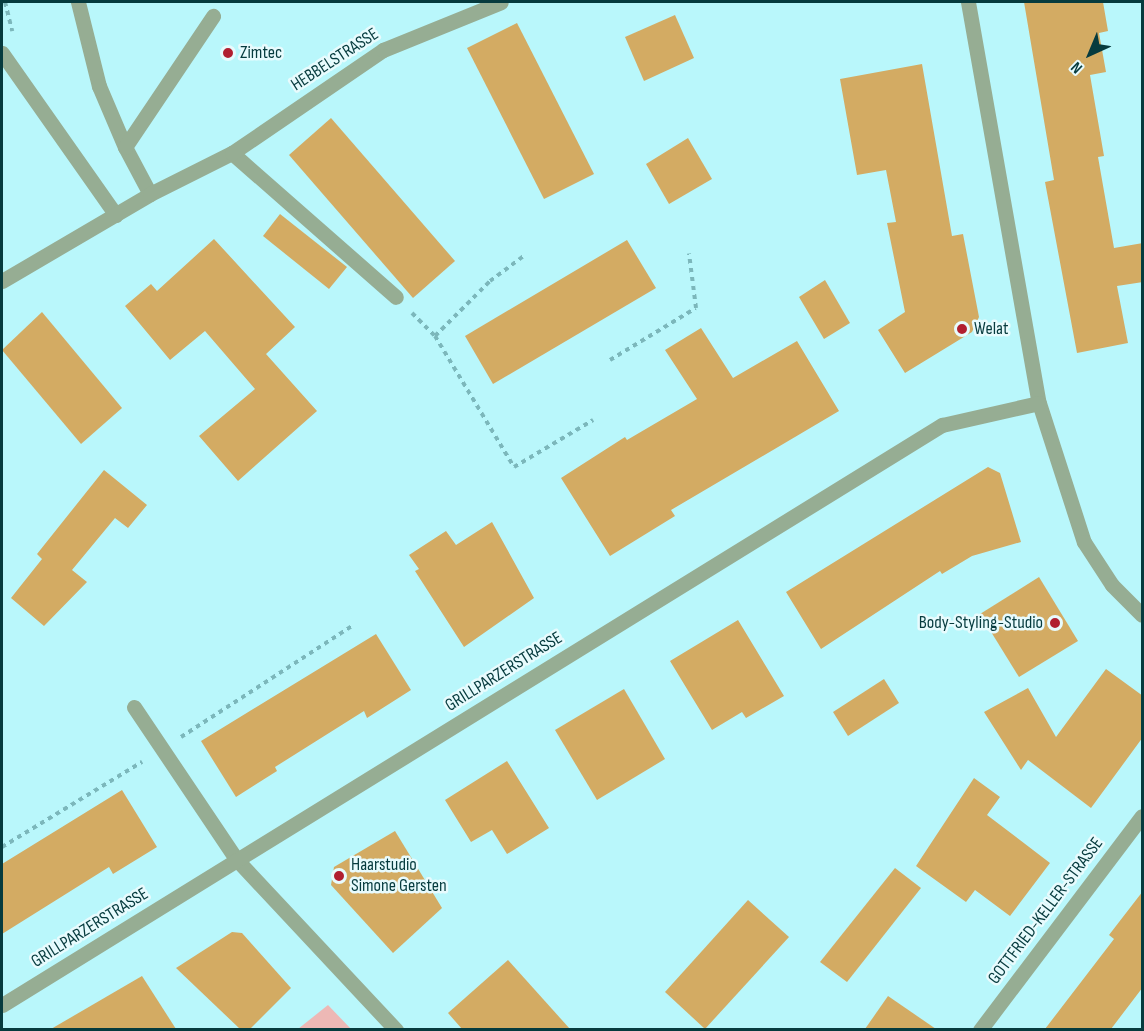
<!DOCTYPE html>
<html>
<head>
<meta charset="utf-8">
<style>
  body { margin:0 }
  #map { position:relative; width:1144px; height:1031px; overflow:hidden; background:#b9f7fb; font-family:"Sofia Sans Condensed",sans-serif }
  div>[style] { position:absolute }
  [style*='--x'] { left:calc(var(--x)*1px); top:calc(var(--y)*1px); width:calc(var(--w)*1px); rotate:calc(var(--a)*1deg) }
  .green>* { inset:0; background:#edb8b5 }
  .building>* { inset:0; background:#d3ab63 }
  .path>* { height:4px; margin-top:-2px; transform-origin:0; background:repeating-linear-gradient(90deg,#7cb7bb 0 4.5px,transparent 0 9px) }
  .minor>* { height:15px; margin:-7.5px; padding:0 7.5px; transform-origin:7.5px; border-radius:7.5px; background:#96ad93 }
  .dots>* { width:16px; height:16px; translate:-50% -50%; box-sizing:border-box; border:3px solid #e8fbfd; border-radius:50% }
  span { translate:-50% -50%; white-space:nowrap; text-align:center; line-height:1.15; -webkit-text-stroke:5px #e8fbfd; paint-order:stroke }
  .poi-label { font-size:18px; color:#063b3e }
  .left { translate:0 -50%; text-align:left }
  .right { translate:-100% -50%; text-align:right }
  .street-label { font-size:18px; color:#063b3e }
  .frame { position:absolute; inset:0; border:3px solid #063b3e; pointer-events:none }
  .north { position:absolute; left:1060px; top:24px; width:60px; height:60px; -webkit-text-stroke:4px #e8fbfd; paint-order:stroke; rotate:224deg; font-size:16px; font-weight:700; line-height:24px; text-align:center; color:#063b3e }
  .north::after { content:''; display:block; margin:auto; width:21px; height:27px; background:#063b3e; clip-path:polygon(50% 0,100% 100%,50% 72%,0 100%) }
</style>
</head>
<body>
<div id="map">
  <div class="green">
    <div style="clip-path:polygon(328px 1005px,351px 1029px,298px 1029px)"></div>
  </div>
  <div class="building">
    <div style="clip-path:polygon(1024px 2px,1103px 2px,1108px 31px,1099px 33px,1106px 72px,1090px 75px,1104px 156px,1098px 157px,1114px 248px,1143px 243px,1143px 282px,1117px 286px,1128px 343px,1077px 353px,1045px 182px,1054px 180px)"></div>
    <div style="clip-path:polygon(675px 15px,694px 58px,644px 81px,625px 37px)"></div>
    <div style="clip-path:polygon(517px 23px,594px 174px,544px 199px,467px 48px)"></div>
    <div style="clip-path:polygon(922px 64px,952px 236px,963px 234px,979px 317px,972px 332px,905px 373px,878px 330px,905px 312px,887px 223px,896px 222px,886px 170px,857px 175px,840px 79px)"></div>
    <div style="clip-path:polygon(331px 118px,455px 261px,413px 298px,289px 155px)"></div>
    <div style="clip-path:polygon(688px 138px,712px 179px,669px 204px,646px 164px)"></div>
    <div style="clip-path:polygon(280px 214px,347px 267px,329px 289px,263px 236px)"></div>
    <div style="clip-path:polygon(214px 239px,295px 327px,266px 354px,317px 411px,238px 481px,199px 436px,255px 389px,205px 331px,170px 360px,125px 306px,151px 284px,157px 291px)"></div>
    <div style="clip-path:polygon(627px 240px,656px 288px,493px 384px,465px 336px)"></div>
    <div style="clip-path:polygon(825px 280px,850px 323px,824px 339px,799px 297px)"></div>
    <div style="clip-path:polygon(42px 312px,122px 408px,81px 444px,2px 350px)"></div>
    <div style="clip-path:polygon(701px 328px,733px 378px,797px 341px,839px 411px,671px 510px,675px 516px,610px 556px,561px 478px,625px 437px,627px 440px,697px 399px,665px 350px)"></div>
    <div style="clip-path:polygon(988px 467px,1000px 473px,1021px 542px,972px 556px,942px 574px,940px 571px,821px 649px,786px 592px)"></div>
    <div style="clip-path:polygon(104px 470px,147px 505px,128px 528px,115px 518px,72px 570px,87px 582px,44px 626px,11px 598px,42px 559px,37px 554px)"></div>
    <div style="clip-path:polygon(492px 522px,534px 598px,464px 647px,415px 571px,419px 569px,409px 555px,446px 531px,456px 545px)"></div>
    <div style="clip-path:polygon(1039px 577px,1078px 641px,1019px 677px,980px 614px)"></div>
    <div style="clip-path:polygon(738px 620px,784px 696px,746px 718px,742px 712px,712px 730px,670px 661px)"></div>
    <div style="clip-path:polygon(376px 634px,411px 690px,367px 718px,364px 711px,275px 767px,277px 771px,236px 797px,201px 741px)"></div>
    <div style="clip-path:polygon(1106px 669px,1143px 696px,1143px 737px,1091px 808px,1028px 760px,1021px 770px,984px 712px,1028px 688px,1056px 737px)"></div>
    <div style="clip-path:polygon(884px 679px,899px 703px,848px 736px,833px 712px)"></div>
    <div style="clip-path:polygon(624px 689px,665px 759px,597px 800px,555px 730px)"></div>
    <div style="clip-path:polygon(507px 761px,549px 828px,507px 854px,492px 830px,471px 842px,445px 800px)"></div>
    <div style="clip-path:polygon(974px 778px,1000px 797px,987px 815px,1050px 863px,1010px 916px,975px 890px,966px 902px,916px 866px)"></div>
    <div style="clip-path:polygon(122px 790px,157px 847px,113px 874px,109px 867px,2px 934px,2px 864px)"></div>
    <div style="clip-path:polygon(395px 831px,442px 908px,393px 953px,331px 885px,334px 867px)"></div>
    <div style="clip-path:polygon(895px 868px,921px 888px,847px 982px,820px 962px)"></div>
    <div style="clip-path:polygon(1143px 891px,1143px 987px,1111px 1029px,1045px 1029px,1114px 939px,1109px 935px)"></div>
    <div style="clip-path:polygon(748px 900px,789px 937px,705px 1029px,665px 992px)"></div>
    <div style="clip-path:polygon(232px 932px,242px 933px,291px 988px,250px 1029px,240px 1029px,176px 968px)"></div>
    <div style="clip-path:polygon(508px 960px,570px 1029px,462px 1029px,448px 1013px)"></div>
    <div style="clip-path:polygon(142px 976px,176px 1029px,51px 1029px)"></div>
    <div style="clip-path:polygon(888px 996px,936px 1029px,865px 1029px)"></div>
  </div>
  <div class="path">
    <div style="--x:5;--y:2;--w:30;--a:76"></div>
    <div style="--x:412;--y:313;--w:33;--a:45"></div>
    <div style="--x:435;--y:336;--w:78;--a:-45"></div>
    <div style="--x:490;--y:281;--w:44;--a:-36.6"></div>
    <div style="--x:435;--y:336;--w:153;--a:58.9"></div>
    <div style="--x:514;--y:467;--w:92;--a:-30.7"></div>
    <div style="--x:610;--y:360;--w:100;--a:-31.2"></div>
    <div style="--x:696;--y:308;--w:55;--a:-97.3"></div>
    <div style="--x:181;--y:737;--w:204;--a:-33"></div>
    <div style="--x:2;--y:847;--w:164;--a:-31.3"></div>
  </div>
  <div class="minor">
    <div style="--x:78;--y:2;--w:87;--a:76"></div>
    <div style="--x:99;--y:86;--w:66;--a:66.9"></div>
    <div style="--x:125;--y:147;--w:53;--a:62"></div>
    <div style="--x:968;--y:2;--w:407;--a:80"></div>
    <div style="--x:1039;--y:403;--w:146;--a:72.1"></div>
    <div style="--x:1084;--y:542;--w:51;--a:56.9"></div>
    <div style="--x:1112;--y:585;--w:42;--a:45"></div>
    <div style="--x:2;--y:53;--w:198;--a:54.9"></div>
    <div style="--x:125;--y:147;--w:158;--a:-56.1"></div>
    <div style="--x:232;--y:153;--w:218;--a:41.3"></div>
    <div style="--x:2;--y:281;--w:172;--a:-30.4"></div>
    <div style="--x:150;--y:194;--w:92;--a:-26.6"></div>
    <div style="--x:232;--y:153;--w:183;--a:-34.3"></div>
    <div style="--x:383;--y:50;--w:127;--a:-22.1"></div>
    <div style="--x:134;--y:707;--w:184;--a:56.1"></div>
    <div style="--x:237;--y:860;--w:233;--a:46.9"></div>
    <div style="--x:2;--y:1005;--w:1105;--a:-31.68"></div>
    <div style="--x:942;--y:425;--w:99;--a:-12.8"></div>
    <div style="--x:980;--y:1030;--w:268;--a:-52.9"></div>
  </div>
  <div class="dots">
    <div style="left:228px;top:53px;background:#b11f30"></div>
    <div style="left:962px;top:329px;background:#b11f30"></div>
    <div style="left:1055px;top:623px;background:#b11f30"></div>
    <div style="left:339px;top:876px;background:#b11f30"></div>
  </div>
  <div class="poi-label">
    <span class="left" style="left:240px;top:53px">Zimtec</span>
    <span class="left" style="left:974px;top:329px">Welat</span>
    <span class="right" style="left:1043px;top:623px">Body-Styling-Studio</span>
    <span class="left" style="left:351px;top:876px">Haarstudio<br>Simone Gersten</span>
  </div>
  <div class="street-label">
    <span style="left:335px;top:60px;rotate:-33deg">HEBBELSTRASSE</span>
    <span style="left:504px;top:672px;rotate:-32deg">GRILLPARZERSTRASSE</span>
    <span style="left:1046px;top:911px;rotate:-53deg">GOTTFRIED-KELLER-STRASSE</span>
    <span style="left:90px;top:928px;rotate:-32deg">GRILLPARZERSTRASSE</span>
  </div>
  <div class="frame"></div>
  <div class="north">N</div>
</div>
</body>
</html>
